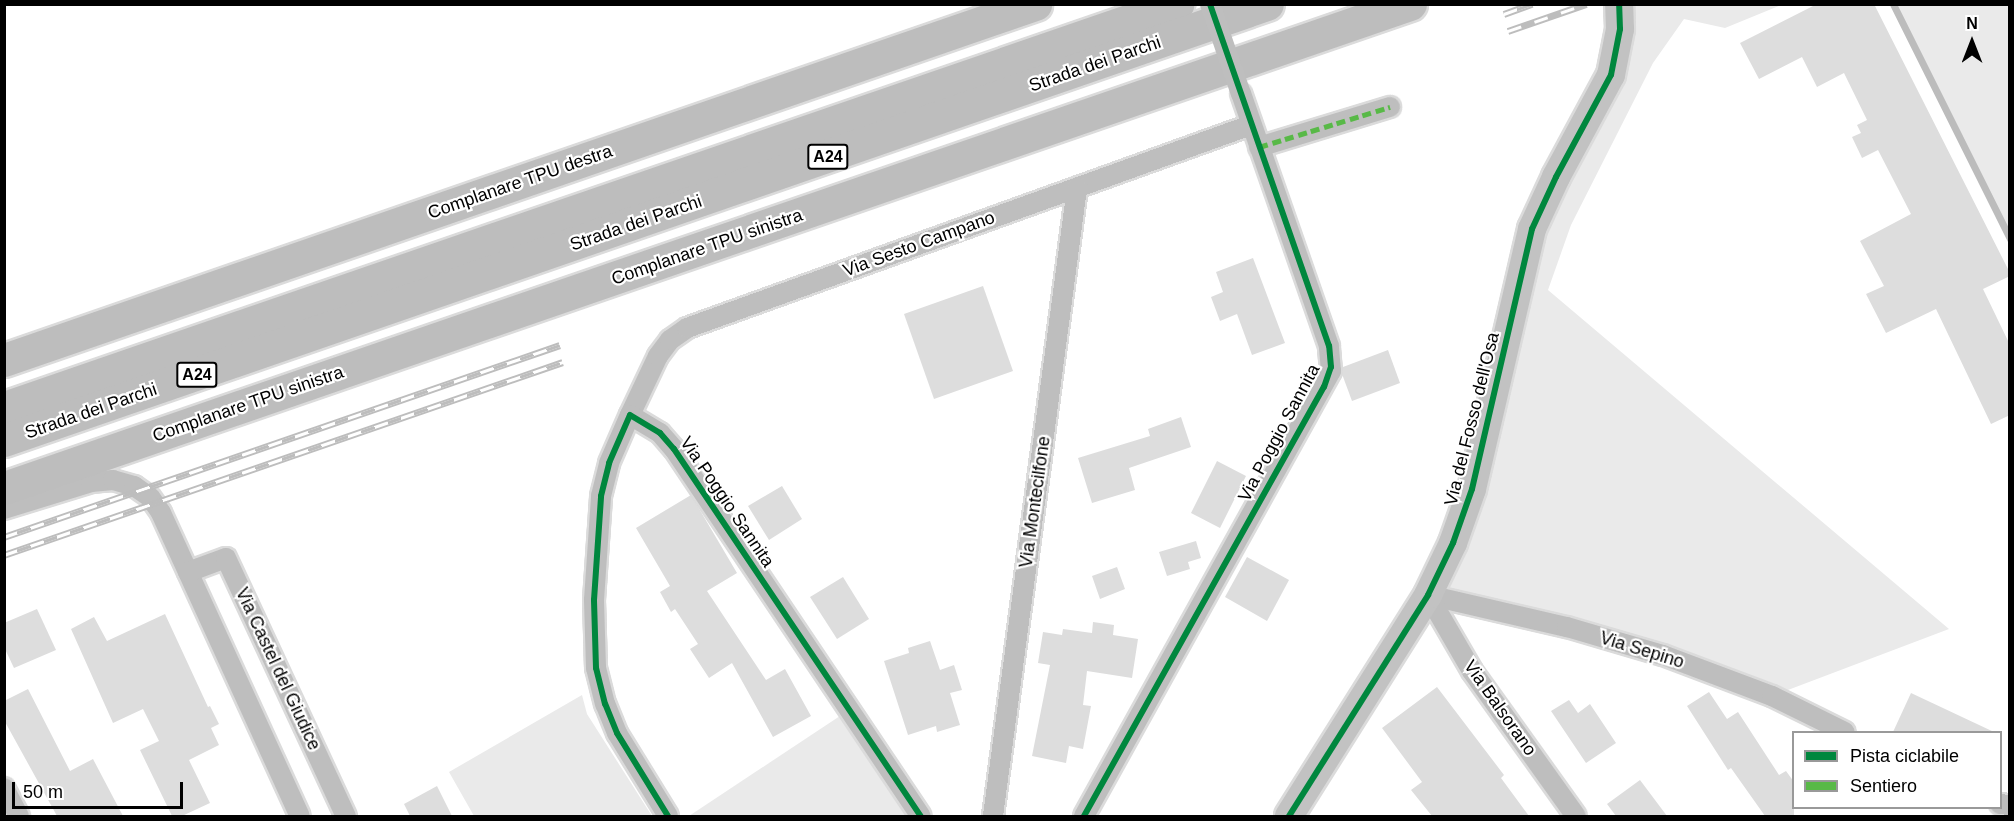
<!DOCTYPE html>
<html>
<head>
<meta charset="utf-8">
<style>
  body { margin:0 }
  #map { position:relative; width:2014px; height:821px; overflow:hidden; background:#fff; font-family:Arial,sans-serif }
  div>[style] { position:absolute }
  [style*='--x'] { left:calc(var(--x)*1px); top:calc(var(--y)*1px); width:calc(var(--w)*1px); rotate:calc(var(--a)*1deg) }
  .green>* { inset:0; background:#eaeaea }
  .stream>* { height:7px; margin:-3.5px; padding:0 3.5px; transform-origin:3.5px; border-radius:3.5px; background:#bcbcbc }
  .building>* { inset:0; background:#ddd }
  .roads { filter:drop-shadow(2px 0 #dbdbdb) drop-shadow(-2px 0 #dbdbdb) drop-shadow(0 2px #dbdbdb) drop-shadow(0 -2px #dbdbdb) }
  .street>* { height:20px; margin:-10px; padding:0 10px; transform-origin:10px; border-radius:10px; background:#bebebe }
  .secondary>* { height:28px; margin:-14px; padding:0 14px; transform-origin:14px; border-radius:14px; background:#c2c2c2 }
  .highway>* { height:33px; margin:-16.5px; padding:0 16.5px; transform-origin:16.5px; border-radius:16.5px; background:#bdbdbd }
  .rail>* { height:7px; margin-top:-3.5px; transform-origin:0; background:repeating-linear-gradient(90deg,#fff 0 14px,#bdbdbd 0 28px); box-sizing:border-box; border-block:2px solid #bdbdbd }
  .street-bridge>* { height:20px; margin:-10px; padding:0 10px; transform-origin:10px; border-radius:10px; background:#bebebe }
  .quiet>* { height:4.5px; margin-top:-2.25px; transform-origin:0; background:repeating-linear-gradient(90deg,#58b947 0 9px,transparent 0 13.5px) }
  .cycleway>* { height:6px; margin:-3px; padding:0 3px; transform-origin:3px; border-radius:3px; background:#00873e }
  span { translate:-50% -50%; white-space:nowrap; text-align:center; line-height:1.15; -webkit-text-stroke:4.5px #fff; paint-order:stroke }
  .shield-label span { padding:2px 4px; background:#fff; border:2px solid; border-radius:4px; -webkit-text-stroke-width:0 }
  .shield-label { font-size:16px; color:#000; font-weight:700 }
  .street-label { font-size:18px; color:#000 }
  .frame { position:absolute; inset:0; border:6px solid #000; pointer-events:none }
  .legend { position:absolute; left:1792px; top:731px; width:210px; height:78px; box-sizing:border-box; background:#fff; border:2px solid #999; margin:0; padding:8px 10px; list-style:none; font-size:18px; color:#000 }
  .legend li { display:flex; align-items:center; gap:12px; height:30px }
  .legend b { width:30px; border:2px solid #999 }
  .north { position:absolute; left:1942px; top:12px; width:60px; height:60px; -webkit-text-stroke:4px #fff; paint-order:stroke; rotate:0deg; font-size:16px; font-weight:700; line-height:24px; text-align:center; color:#000 }
  .north::after { content:''; display:block; margin:auto; width:21px; height:27px; background:#000; clip-path:polygon(50% 0,100% 100%,50% 72%,0 100%) }
  .scale { position:absolute; left:12px; top:782px; width:171px; height:27px; box-sizing:border-box; border:3px solid #000; border-top:0; padding-left:8px; font-size:18px; line-height:21px; white-space:nowrap; color:#000; -webkit-text-stroke:4px #fff; paint-order:stroke }
</style>
</head>
<body>
<div id="map">
  <div class="green">
    <div style="clip-path:polygon(1619px 5px,1781px 5px,1725px 28px,1684px 19px,1653px 63px,1571px 225px,1548px 290px,1949px 629px,1772px 696px,1428px 595px,1515px 302px,1601px 98px)"></div>
    <div style="clip-path:polygon(1893px 5px,2009px 5px,2009px 239px)"></div>
    <div style="clip-path:polygon(582px 695px,587px 714px,652px 816px,474px 816px,449px 772px)"></div>
    <div style="clip-path:polygon(846px 712px,915px 816px,689px 816px)"></div>
  </div>
  <div class="stream">
    <div style="--x:1893;--y:4;--w:263;--a:63.5"></div>
  </div>
  <div class="building">
    <div style="clip-path:polygon(1817px 4px,1874px 4px,2010px 273px,2010px 276px,1983px 289px,2010px 345px,2010px 415px,1991px 424px,1936px 309px,1886px 333px,1866px 294px,1884px 286px,1860px 241px,1911px 214px,1878px 150px,1862px 158px,1852px 137px,1861px 133px,1857px 125px,1867px 120px,1844px 73px,1817px 87px,1802px 57px,1759px 79px,1740px 43px)"></div>
    <div style="clip-path:polygon(1253px 258px,1285px 343px,1252px 355px,1237px 314px,1220px 321px,1211px 297px,1223px 292px,1216px 272px)"></div>
    <div style="clip-path:polygon(983px 286px,1013px 371px,934px 399px,904px 314px)"></div>
    <div style="clip-path:polygon(1388px 350px,1400px 383px,1352px 401px,1342px 374px,1343px 367px)"></div>
    <div style="clip-path:polygon(1181px 417px,1191px 447px,1129px 468px,1135px 490px,1092px 503px,1078px 458px,1150px 436px,1148px 429px)"></div>
    <div style="clip-path:polygon(1217px 461px,1246px 476px,1220px 528px,1191px 513px)"></div>
    <div style="clip-path:polygon(782px 486px,802px 519px,769px 540px,748px 506px)"></div>
    <div style="clip-path:polygon(691px 495px,737px 573px,707px 591px,766px 680px,785px 669px,811px 716px,773px 737px,732px 663px,709px 678px,690px 649px,698px 644px,675px 609px,671px 612px,660px 592px,670px 586px,636px 528px)"></div>
    <div style="clip-path:polygon(1196px 541px,1201px 558px,1188px 562px,1190px 569px,1167px 576px,1159px 552px)"></div>
    <div style="clip-path:polygon(1247px 557px,1289px 580px,1267px 621px,1225px 597px)"></div>
    <div style="clip-path:polygon(1117px 567px,1125px 589px,1100px 599px,1092px 576px)"></div>
    <div style="clip-path:polygon(843px 577px,869px 619px,837px 639px,810px 597px)"></div>
    <div style="clip-path:polygon(37px 609px,56px 650px,14px 668px,4px 647px,4px 623px)"></div>
    <div style="clip-path:polygon(165px 614px,208px 707px,210px 706px,219px 724px,211px 728px,219px 745px,189px 760px,210px 803px,182px 816px,172px 816px,140px 750px,159px 741px,143px 709px,113px 723px,71px 629px,94px 617px,107px 641px)"></div>
    <div style="clip-path:polygon(1093px 622px,1114px 625px,1113px 635px,1138px 639px,1132px 678px,1087px 671px,1083px 705px,1091px 706px,1083px 749px,1069px 746px,1066px 763px,1032px 756px,1050px 665px,1038px 663px,1043px 632px,1062px 635px,1063px 629px,1092px 633px)"></div>
    <div style="clip-path:polygon(930px 641px,940px 670px,954px 665px,962px 690px,950px 693px,960px 725px,937px 732px,936px 726px,908px 735px,884px 661px,909px 653px,908px 648px)"></div>
    <div style="clip-path:polygon(1437px 687px,1504px 775px,1501px 778px,1529px 816px,1432px 816px,1411px 790px,1422px 782px,1382px 728px)"></div>
    <div style="clip-path:polygon(28px 689px,70px 771px,93px 759px,123px 816px,57px 816px,4px 720px,4px 701px)"></div>
    <div style="clip-path:polygon(1709px 692px,1727px 719px,1738px 712px,1779px 775px,1786px 771px,1794px 782px,1794px 816px,1765px 816px,1731px 768px,1728px 770px,1687px 706px)"></div>
    <div style="clip-path:polygon(1911px 693px,1994px 732px,1893px 732px)"></div>
    <div style="clip-path:polygon(1569px 700px,1578px 713px,1590px 704px,1616px 743px,1586px 763px,1551px 711px)"></div>
    <div style="clip-path:polygon(1640px 780px,1667px 816px,1616px 816px,1607px 804px)"></div>
    <div style="clip-path:polygon(437px 786px,452px 816px,410px 816px,404px 804px)"></div>
  </div>
  <div class="roads">
    <div class="street">
      <div style="--x:1259;--y:147;--w:137;--a:-17"></div>
      <div style="--x:630;--y:415;--w:65;--a:-64.6"></div>
      <div style="--x:658;--y:356;--w:20;--a:-53"></div>
      <div style="--x:670;--y:340;--w:21;--a:-35"></div>
      <div style="--x:687;--y:328;--w:599;--a:-19.8"></div>
      <div style="--x:4;--y:509;--w:91;--a:-17.2"></div>
      <div style="--x:91;--y:482;--w:22;--a:-5"></div>
      <div style="--x:113;--y:480;--w:22;--a:16"></div>
      <div style="--x:134;--y:486;--w:19;--a:35"></div>
      <div style="--x:150;--y:497;--w:19;--a:55"></div>
      <div style="--x:161;--y:513;--w:333;--a:65.4"></div>
      <div style="--x:188;--y:572;--w:40;--a:-20.2"></div>
      <div style="--x:226;--y:558;--w:285;--a:65.1"></div>
      <div style="--x:1428;--y:595;--w:143;--a:13"></div>
      <div style="--x:1567;--y:627;--w:100;--a:16.3"></div>
      <div style="--x:1663;--y:655;--w:116;--a:20.6"></div>
      <div style="--x:1772;--y:696;--w:81;--a:26.3"></div>
      <div style="--x:1428;--y:595;--w:88;--a:59.9"></div>
      <div style="--x:1472;--y:671;--w:178;--a:54.4"></div>
      <div style="--x:4;--y:788;--w:32;--a:62"></div>
      <div style="--x:2000;--y:804;--w:10;--a:6"></div>
      <div style="--x:668;--y:816;--w:97;--a:-121.6"></div>
      <div style="--x:617;--y:733;--w:31;--a:-112"></div>
      <div style="--x:605;--y:704;--w:37;--a:-104"></div>
      <div style="--x:596;--y:668;--w:68;--a:-91.7"></div>
      <div style="--x:594;--y:600;--w:104;--a:-86.1"></div>
      <div style="--x:601;--y:496;--w:34;--a:-76"></div>
      <div style="--x:609;--y:463;--w:52;--a:-66.4"></div>
      <div style="--x:630;--y:415;--w:35;--a:31"></div>
      <div style="--x:660;--y:433;--w:21;--a:49"></div>
      <div style="--x:674;--y:449;--w:442;--a:56.1"></div>
      <div style="--x:993;--y:816;--w:634;--a:-82.38"></div>
      <div style="--x:1084;--y:816;--w:509;--a:-60.97"></div>
      <div style="--x:1331;--y:371;--w:25;--a:-95"></div>
      <div style="--x:1329;--y:346;--w:267;--a:-109.2"></div>
    </div>
    <div class="secondary">
      <div style="--x:1289;--y:816;--w:261;--a:-57.8"></div>
      <div style="--x:1428;--y:595;--w:58;--a:-64.3"></div>
      <div style="--x:1453;--y:543;--w:57;--a:-70.6"></div>
      <div style="--x:1472;--y:489;--w:267;--a:-77"></div>
      <div style="--x:1532;--y:229;--w:57;--a:-65.2"></div>
      <div style="--x:1556;--y:177;--w:116;--a:-61.7"></div>
      <div style="--x:1611;--y:75;--w:47;--a:-78.9"></div>
      <div style="--x:1620;--y:29;--w:25;--a:-92"></div>
    </div>
    <div class="highway">
      <div style="--x:4;--y:360;--w:1091;--a:-19.05"></div>
      <div style="--x:4;--y:408;--w:1241;--a:-19"></div>
      <div style="--x:4;--y:440;--w:1336;--a:-19.05"></div>
      <div style="--x:4;--y:488;--w:1487;--a:-19"></div>
    </div>
  </div>
  <div class="rail">
    <div style="--x:1504;--y:14;--w:30;--a:-20"></div>
    <div style="--x:1508;--y:31;--w:83;--a:-19.1"></div>
    <div style="--x:4;--y:537;--w:588;--a:-19.05"></div>
    <div style="--x:4;--y:555;--w:591;--a:-19.05"></div>
  </div>
  <div class="street-bridge">
    <div style="--x:1210;--y:4;--w:95;--a:71"></div>
  </div>
  <div class="quiet">
    <div style="--x:1259;--y:147;--w:137;--a:-17"></div>
  </div>
  <div class="cycleway">
    <div style="--x:668;--y:816;--w:97;--a:-121.6"></div>
    <div style="--x:617;--y:733;--w:31;--a:-112"></div>
    <div style="--x:605;--y:704;--w:37;--a:-104"></div>
    <div style="--x:596;--y:668;--w:68;--a:-91.7"></div>
    <div style="--x:594;--y:600;--w:104;--a:-86.1"></div>
    <div style="--x:601;--y:496;--w:34;--a:-76"></div>
    <div style="--x:609;--y:463;--w:52;--a:-66.4"></div>
    <div style="--x:630;--y:415;--w:35;--a:31"></div>
    <div style="--x:660;--y:433;--w:21;--a:49"></div>
    <div style="--x:674;--y:449;--w:442;--a:56.1"></div>
    <div style="--x:1084;--y:816;--w:492;--a:-60.8"></div>
    <div style="--x:1324;--y:387;--w:21;--a:-71"></div>
    <div style="--x:1331;--y:367;--w:21;--a:-95"></div>
    <div style="--x:1329;--y:346;--w:362;--a:-109.2"></div>
    <div style="--x:1289;--y:816;--w:261;--a:-57.8"></div>
    <div style="--x:1428;--y:595;--w:58;--a:-64.3"></div>
    <div style="--x:1453;--y:543;--w:57;--a:-70.6"></div>
    <div style="--x:1472;--y:489;--w:267;--a:-77"></div>
    <div style="--x:1532;--y:229;--w:57;--a:-65.2"></div>
    <div style="--x:1556;--y:177;--w:116;--a:-61.7"></div>
    <div style="--x:1611;--y:75;--w:47;--a:-78.9"></div>
    <div style="--x:1620;--y:29;--w:25;--a:-92"></div>
  </div>
  <div class="shield-label">
    <span style="left:828px;top:157px">A24</span>
    <span style="left:197px;top:375px">A24</span>
  </div>
  <div class="street-label">
    <span style="left:1095px;top:64px;rotate:-19deg">Strada dei Parchi</span>
    <span style="left:520px;top:182px;rotate:-19deg">Complanare TPU destra</span>
    <span style="left:636px;top:223px;rotate:-19deg">Strada dei Parchi</span>
    <span style="left:919px;top:244px;rotate:-20deg">Via Sesto Campano</span>
    <span style="left:707px;top:247px;rotate:-19deg">Complanare TPU sinistra</span>
    <span style="left:248px;top:404px;rotate:-19deg">Complanare TPU sinistra</span>
    <span style="left:91px;top:411px;rotate:-19deg">Strada dei Parchi</span>
    <span style="left:1472px;top:419px;rotate:-76deg">Via del Fosso dell'Osa</span>
    <span style="left:1279px;top:433px;rotate:-62deg">Via Poggio Sannita</span>
    <span style="left:727px;top:502px;rotate:56deg">Via Poggio Sannita</span>
    <span style="left:1035px;top:502px;rotate:-82deg">Via Montecilfone</span>
    <span style="left:1642px;top:650px;rotate:17deg">Via Sepino</span>
    <span style="left:278px;top:669px;rotate:65deg">Via Castel del Giudice</span>
    <span style="left:1500px;top:708px;rotate:55deg">Via Balsorano</span>
  </div>
  <div class="frame"></div>
  <ul class="legend">
  <li><b style="height:8px;background:#00873e"></b>Pista ciclabile</li>
  <li><b style="height:8px;background:#58b947"></b>Sentiero</li>
  </ul>
  <div class="north">N</div>
  <div class="scale">50 m</div>
</div>
</body>
</html>
